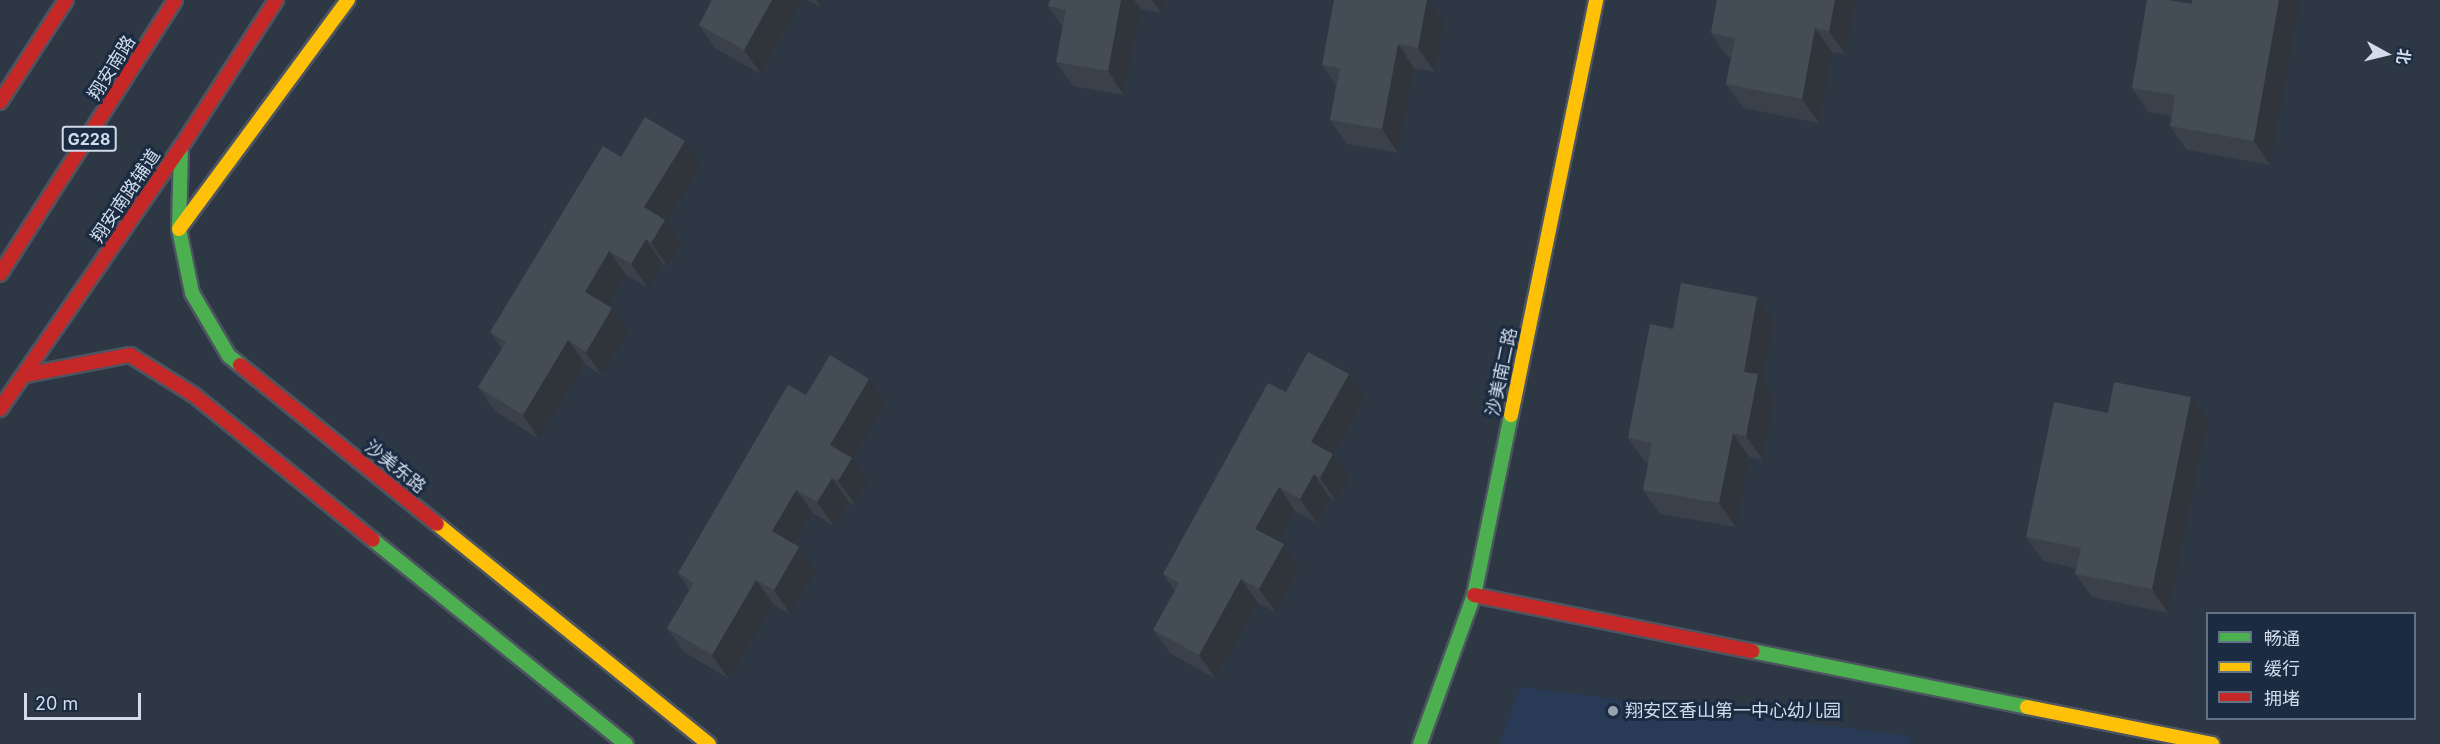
<!DOCTYPE html>
<html>
<head>
<meta charset="utf-8">
<style>
  body { margin:0 }
  #map { position:relative; width:2440px; height:744px; overflow:hidden; background:#2e3744; font-family:Inter,"Noto Sans SC",sans-serif }
  div>[style] { position:absolute }
  [style*='--x'] { left:calc(var(--x)*1px); top:calc(var(--y)*1px); width:calc(var(--w)*1px); rotate:calc(var(--a)*1deg) }
  .built>* { inset:0; background:#283a56 }
  .roads { filter:drop-shadow(2px 0 #4c5460) drop-shadow(-2px 0 #4c5460) drop-shadow(0 2px #4c5460) drop-shadow(0 -2px #4c5460) }
  .fast>* { height:14px; margin:-7px; padding:0 7px; transform-origin:7px; border-radius:7px; background:#4caf50 }
  .slow>* { height:14px; margin:-7px; padding:0 7px; transform-origin:7px; border-radius:7px; background:#ffc107 }
  .jam>* { height:14px; margin:-7px; padding:0 7px; transform-origin:7px; border-radius:7px; background:#c62828 }
  .wall>* { inset:0; background:#3a414a }
  .shaded-wall>* { inset:0; background:#30353c }
  .building>* { inset:0; background:#444c56 }
  .dots>* { width:16px; height:16px; translate:-50% -50%; box-sizing:border-box; border:3px solid #1b2b42; border-radius:50% }
  span { translate:-50% -50%; white-space:nowrap; text-align:center; line-height:1.15; -webkit-text-stroke:6px #1b2b42; paint-order:stroke }
  .shield-label span { padding:2px 4px; background:#1b2b42; border:2px solid; border-radius:4px; -webkit-text-stroke-width:0 }
  .shield-label { font-size:16px; color:#d2dcec; font-weight:700 }
  .street-label { font-size:18px; color:#d2dcec }
  .poi-label { font-size:18px; color:#d2dcec }
  .left { translate:0 -50%; text-align:left }
  .legend { position:absolute; left:2206px; top:612px; width:210px; height:108px; box-sizing:border-box; background:#1b2b42; border:2px solid #647286; margin:0; padding:8px 10px; list-style:none; font-size:18px; color:#d2dcec }
  .legend li { display:flex; align-items:center; gap:12px; height:30px }
  .legend b { width:30px; border:2px solid #647286 }
  .north { position:absolute; left:2356px; top:24px; width:60px; height:60px; -webkit-text-stroke:4px #1b2b42; paint-order:stroke; rotate:98deg; font-size:16px; font-weight:700; line-height:24px; text-align:center; color:#d2dcec }
  .north::after { content:''; display:block; margin:auto; width:21px; height:27px; background:#d2dcec; clip-path:polygon(50% 0,100% 100%,50% 72%,0 100%) }
  .scale { position:absolute; left:24px; top:693px; width:117px; height:27px; box-sizing:border-box; border:3px solid #d2dcec; border-top:0; padding-left:8px; font-size:18px; line-height:21px; white-space:nowrap; color:#d2dcec; -webkit-text-stroke:4px #1b2b42; paint-order:stroke }
</style>
</head>
<body>
<div id="map">
  <div class="built">
    <div style="clip-path:polygon(1520px 687px,1911px 736px,1909px 744px,1500px 744px)"></div>
  </div>
  <div class="roads">
    <div class="fast">
      <div style="--x:181;--y:147;--w:82;--a:91.4"></div>
      <div style="--x:179;--y:229;--w:65;--a:78.5"></div>
      <div style="--x:192;--y:293;--w:73;--a:59.6"></div>
      <div style="--x:229;--y:356;--w:14;--a:39"></div>
      <div style="--x:373;--y:540;--w:325;--a:38.9"></div>
      <div style="--x:1752;--y:651;--w:281;--a:11.5"></div>
      <div style="--x:1420;--y:744;--w:158;--a:-70.1"></div>
      <div style="--x:1474;--y:595;--w:184;--a:-78.4"></div>
    </div>
    <div class="slow">
      <div style="--x:179;--y:229;--w:285;--a:-53.6"></div>
      <div style="--x:1511;--y:415;--w:424;--a:-78.4"></div>
      <div style="--x:437;--y:524;--w:350;--a:39"></div>
      <div style="--x:2027;--y:707;--w:189;--a:11.3"></div>
    </div>
    <div class="jam">
      <div style="--x:0;--y:102;--w:121;--a:-57.1"></div>
      <div style="--x:0;--y:274;--w:325;--a:-57.4"></div>
      <div style="--x:240;--y:365;--w:253;--a:38.9"></div>
      <div style="--x:25;--y:375;--w:107;--a:-10.8"></div>
      <div style="--x:130;--y:355;--w:75;--a:32"></div>
      <div style="--x:194;--y:395;--w:230;--a:39"></div>
      <div style="--x:0;--y:409;--w:318;--a:-55.4"></div>
      <div style="--x:181;--y:147;--w:175;--a:-57.1"></div>
      <div style="--x:1474;--y:595;--w:284;--a:11.4"></div>
    </div>
  </div>
  <div class="wall">
    <div style="clip-path:polygon(712px 0,802px 0,761px 74px,715px 48px,699px 25px)"></div>
    <div style="clip-path:polygon(807px 0,825px 0,821px 7px)"></div>
    <div style="clip-path:polygon(1050px 0,1164px 0,1161px 13px,1141px 9px,1124px 95px,1073px 86px,1056px 62px,1063px 27px,1048px 6px)"></div>
    <div style="clip-path:polygon(1717px 0,1856px 0,1845px 54px,1832px 52px,1819px 123px,1743px 108px,1726px 84px,1731px 57px,1728px 57px,1711px 33px)"></div>
    <div style="clip-path:polygon(2168px 0,2270px 165px,2187px 150px,2170px 126px,2172px 116px,2148px 112px,2132px 88px)"></div>
    <div style="clip-path:polygon(1444px 22px,1435px 72px,1414px 68px,1398px 153px,1347px 144px,1330px 120px,1336px 85px,1322px 65px)"></div>
    <div style="clip-path:polygon(685px 141px,701px 165px,667px 222px,682px 243px,668px 267px,662px 263px,648px 288px,626px 275px,607px 306px,628px 332px,602px 376px,585px 364px,539px 439px,495px 411px,478px 387px,502px 349px,490px 332px,621px 157px)"></div>
    <div style="clip-path:polygon(1757px 297px,1774px 321px,1763px 382px,1774px 398px,1763px 460px,1749px 457px,1736px 527px,1660px 514px,1643px 490px,1649px 463px,1645px 462px,1628px 438px,1673px 329px)"></div>
    <div style="clip-path:polygon(869px 379px,886px 402px,853px 459px,868px 481px,855px 505px,849px 502px,834px 526px,813px 513px,795px 544px,816px 571px,790px 614px,773px 604px,729px 679px,684px 652px,667px 628px,689px 590px,678px 573px,806px 395px)"></div>
    <div style="clip-path:polygon(1286px 392px,1365px 398px,1334px 455px,1350px 478px,1336px 501px,1330px 498px,1317px 523px,1295px 511px,1278px 542px,1284px 544px,1300px 568px,1276px 612px,1258px 603px,1216px 679px,1170px 653px,1153px 630px,1175px 591px,1163px 574px)"></div>
    <div style="clip-path:polygon(2108px 413px,2208px 421px,2168px 613px,2092px 597px,2075px 574px,2076px 568px,2043px 561px,2026px 537px)"></div>
  </div>
  <div class="shaded-wall">
    <div style="clip-path:polygon(772px 0,802px 0,761px 74px,744px 50px)"></div>
    <div style="clip-path:polygon(816px 0,825px 0,821px 7px)"></div>
    <div style="clip-path:polygon(1121px 0,1134px 0,1141px 9px,1124px 95px,1108px 71px)"></div>
    <div style="clip-path:polygon(1152px 0,1164px 0,1161px 13px)"></div>
    <div style="clip-path:polygon(1427px 0,1428px 0,1444px 22px,1435px 72px,1418px 48px)"></div>
    <div style="clip-path:polygon(1835px 0,1856px 0,1845px 54px,1829px 31px)"></div>
    <div style="clip-path:polygon(2279px 0,2300px 0,2270px 165px,2254px 141px)"></div>
    <div style="clip-path:polygon(1815px 28px,1832px 52px,1819px 123px,1802px 99px)"></div>
    <div style="clip-path:polygon(1398px 44px,1414px 68px,1398px 153px,1382px 129px)"></div>
    <div style="clip-path:polygon(685px 141px,701px 165px,667px 222px,682px 243px,668px 267px,651px 243px,644px 207px)"></div>
    <div style="clip-path:polygon(646px 239px,662px 263px,648px 288px,631px 264px)"></div>
    <div style="clip-path:polygon(609px 251px,626px 275px,602px 315px,585px 292px)"></div>
    <div style="clip-path:polygon(1757px 297px,1774px 321px,1763px 382px,1774px 398px,1763px 460px,1746px 436px,1744px 372px)"></div>
    <div style="clip-path:polygon(612px 308px,628px 332px,602px 376px,586px 352px)"></div>
    <div style="clip-path:polygon(568px 340px,585px 364px,539px 439px,523px 415px)"></div>
    <div style="clip-path:polygon(1349px 374px,1365px 398px,1334px 455px,1350px 478px,1336px 501px,1320px 478px,1311px 442px)"></div>
    <div style="clip-path:polygon(869px 379px,886px 402px,853px 459px,868px 481px,855px 505px,838px 481px,830px 445px)"></div>
    <div style="clip-path:polygon(2191px 397px,2208px 421px,2168px 613px,2152px 589px)"></div>
    <div style="clip-path:polygon(1733px 433px,1749px 457px,1736px 527px,1719px 503px)"></div>
    <div style="clip-path:polygon(1314px 474px,1330px 498px,1317px 523px,1300px 499px)"></div>
    <div style="clip-path:polygon(832px 478px,849px 502px,834px 526px,817px 502px)"></div>
    <div style="clip-path:polygon(1279px 487px,1295px 511px,1272px 553px,1255px 529px)"></div>
    <div style="clip-path:polygon(796px 490px,813px 513px,788px 555px,772px 531px)"></div>
    <div style="clip-path:polygon(1284px 544px,1300px 568px,1276px 612px,1259px 589px)"></div>
    <div style="clip-path:polygon(799px 547px,816px 571px,790px 614px,774px 590px)"></div>
    <div style="clip-path:polygon(1241px 579px,1258px 603px,1216px 679px,1199px 655px)"></div>
    <div style="clip-path:polygon(756px 580px,773px 604px,729px 679px,712px 655px)"></div>
  </div>
  <div class="building">
    <div style="clip-path:polygon(712px 0,772px 0,744px 50px,699px 25px)"></div>
    <div style="clip-path:polygon(1050px 0,1121px 0,1108px 71px,1056px 62px,1066px 10px,1048px 6px)"></div>
    <div style="clip-path:polygon(1334px 0,1427px 0,1418px 48px,1398px 44px,1382px 129px,1330px 120px,1340px 68px,1322px 65px)"></div>
    <div style="clip-path:polygon(1717px 0,1835px 0,1829px 31px,1815px 28px,1802px 99px,1726px 84px,1735px 38px,1711px 33px)"></div>
    <div style="clip-path:polygon(2147px 0,2168px 0,2192px 4px,2192px 0,2279px 0,2254px 141px,2170px 126px,2175px 95px,2132px 88px)"></div>
    <div style="clip-path:polygon(645px 117px,685px 141px,644px 207px,665px 220px,651px 243px,646px 239px,631px 264px,609px 251px,585px 292px,612px 308px,586px 352px,568px 340px,523px 415px,478px 387px,506px 342px,490px 332px,603px 146px,621px 157px)"></div>
    <div style="clip-path:polygon(1681px 283px,1757px 297px,1744px 372px,1758px 374px,1746px 436px,1733px 433px,1719px 503px,1643px 490px,1652px 443px,1628px 438px,1650px 324px,1673px 329px)"></div>
    <div style="clip-path:polygon(1308px 352px,1349px 374px,1311px 442px,1333px 454px,1320px 478px,1314px 474px,1300px 499px,1279px 487px,1255px 529px,1284px 544px,1259px 589px,1241px 579px,1199px 655px,1153px 630px,1179px 583px,1163px 574px,1268px 383px,1286px 392px)"></div>
    <div style="clip-path:polygon(830px 355px,869px 379px,830px 445px,852px 458px,838px 481px,832px 478px,817px 502px,796px 490px,772px 531px,799px 547px,774px 590px,756px 580px,712px 655px,667px 628px,694px 583px,678px 573px,788px 385px,806px 395px)"></div>
    <div style="clip-path:polygon(2114px 382px,2191px 397px,2152px 589px,2075px 574px,2081px 548px,2026px 537px,2054px 402px,2108px 413px)"></div>
  </div>
  <div class="dots">
    <div style="left:1613px;top:711px;background:#99a2b1"></div>
  </div>
  <div class="shield-label">
    <span style="left:89px;top:139px">G228</span>
  </div>
  <div class="street-label">
    <span style="left:112px;top:68px;rotate:-58deg">翔安南路</span>
    <span style="left:126px;top:196px;rotate:-56deg">翔安南路辅道</span>
    <span style="left:1502px;top:372px;rotate:-78deg">沙美南二路</span>
    <span style="left:395px;top:467px;rotate:39deg">沙美东路</span>
  </div>
  <div class="poi-label">
    <span class="left" style="left:1625px;top:711px">翔安区香山第一中心幼儿园</span>
  </div>
  <ul class="legend">
  <li><b style="height:8px;background:#4caf50"></b>畅通</li>
  <li><b style="height:8px;background:#ffc107"></b>缓行</li>
  <li><b style="height:8px;background:#c62828"></b>拥堵</li>
  </ul>
  <div class="north">北</div>
  <div class="scale">20 m</div>
</div>
</body>
</html>
